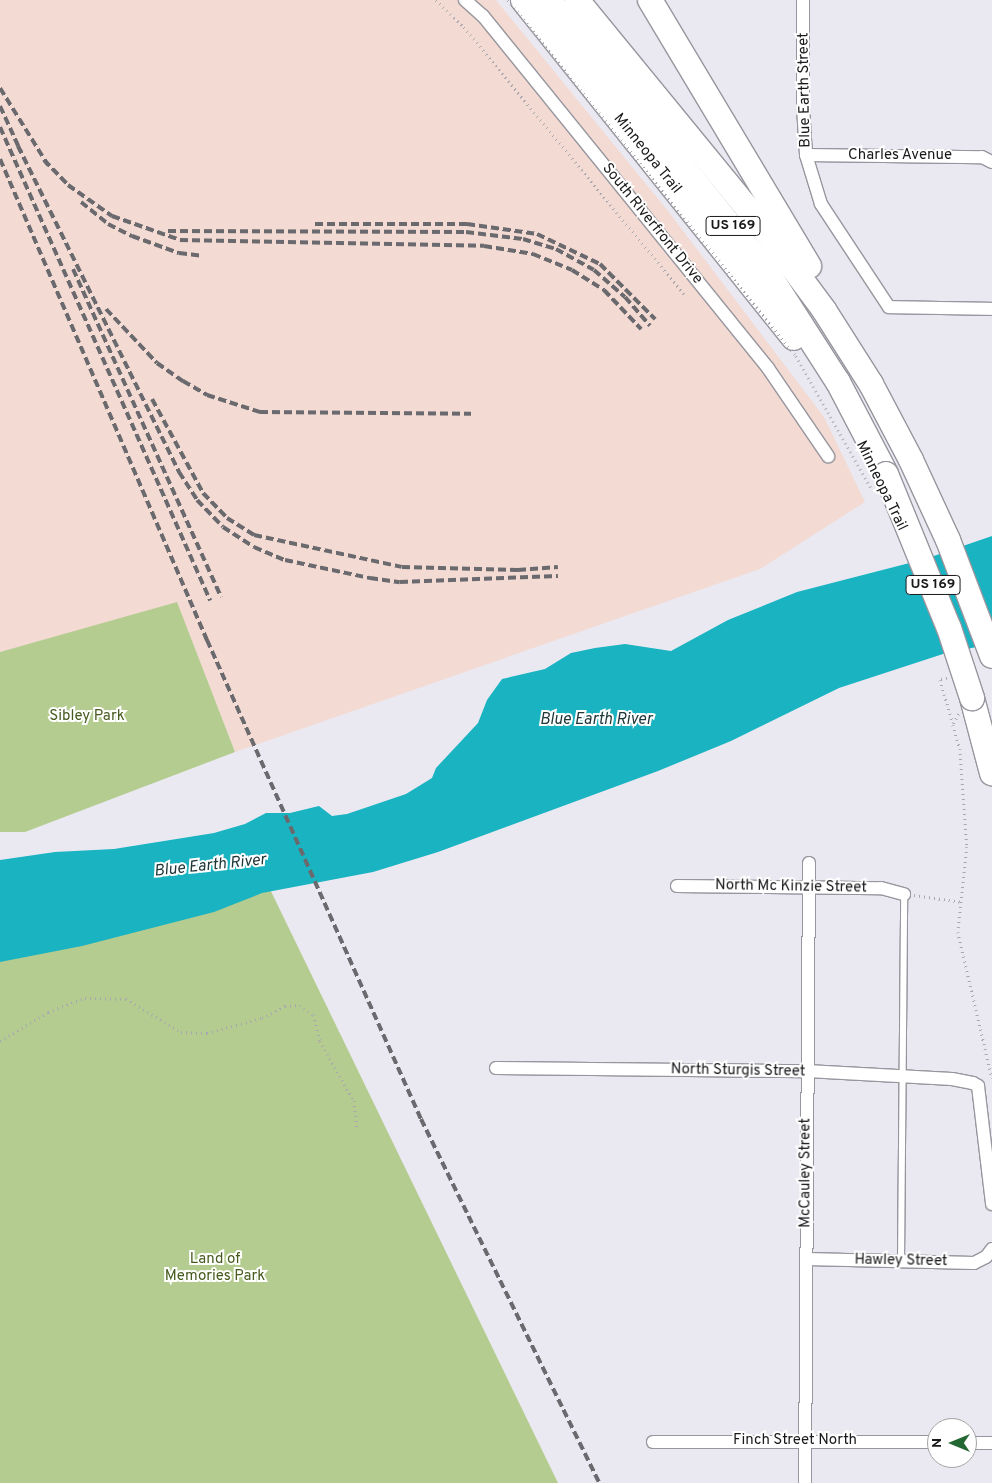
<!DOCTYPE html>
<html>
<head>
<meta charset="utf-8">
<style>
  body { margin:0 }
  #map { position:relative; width:992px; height:1483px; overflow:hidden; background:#eae9f2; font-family:Overpass,sans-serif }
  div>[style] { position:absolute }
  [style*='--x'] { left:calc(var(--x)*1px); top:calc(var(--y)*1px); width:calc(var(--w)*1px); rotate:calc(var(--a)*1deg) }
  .industrial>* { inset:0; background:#f3dad2 }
  .green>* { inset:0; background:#b5cc90 }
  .water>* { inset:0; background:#19b3c1 }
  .path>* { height:2.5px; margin-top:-1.25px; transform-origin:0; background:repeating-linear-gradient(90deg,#a8a7ae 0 1px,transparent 0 5px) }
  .roads { filter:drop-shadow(1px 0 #97969e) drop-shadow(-1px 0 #97969e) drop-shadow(0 1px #97969e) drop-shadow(0 -1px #97969e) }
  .lane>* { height:6px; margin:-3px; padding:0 3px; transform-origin:3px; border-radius:3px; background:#fff }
  .street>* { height:12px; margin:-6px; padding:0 6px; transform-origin:6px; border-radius:6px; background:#fff }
  .highway>* { height:24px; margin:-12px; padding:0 12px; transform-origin:12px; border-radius:12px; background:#fff }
  .rail>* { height:4px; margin-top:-2px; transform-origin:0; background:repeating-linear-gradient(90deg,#69696e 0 8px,transparent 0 12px) }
  .path-bridge>* { height:2.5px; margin-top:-1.25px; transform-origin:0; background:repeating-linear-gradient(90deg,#a8a7ae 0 1px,transparent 0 5px) }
  .bridges { filter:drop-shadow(1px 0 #97969e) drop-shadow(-1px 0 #97969e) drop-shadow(0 1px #97969e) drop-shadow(0 -1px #97969e) }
  .highway-bridge>* { height:24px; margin:-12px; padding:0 12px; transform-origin:12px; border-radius:12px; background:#fff }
  span { translate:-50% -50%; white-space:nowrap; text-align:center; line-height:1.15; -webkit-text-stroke:4px #fff; paint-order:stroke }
  .shield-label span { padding:1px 4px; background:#fff; border:1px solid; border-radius:4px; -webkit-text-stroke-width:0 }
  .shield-label { font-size:14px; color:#19191c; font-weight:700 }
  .street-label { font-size:15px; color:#19191c }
  .park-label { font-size:15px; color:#475b1f }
  .water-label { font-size:16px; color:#21383b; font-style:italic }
  .north { position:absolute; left:927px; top:1418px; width:50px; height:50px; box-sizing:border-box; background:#fff; border:1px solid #a3a3a4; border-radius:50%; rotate:270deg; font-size:14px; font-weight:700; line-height:20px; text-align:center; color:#19191c }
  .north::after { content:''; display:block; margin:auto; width:18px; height:22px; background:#236732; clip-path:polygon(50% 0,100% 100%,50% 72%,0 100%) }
</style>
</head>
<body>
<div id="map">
  <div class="industrial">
    <div style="clip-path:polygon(0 0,496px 0,668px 211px,824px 417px,865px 502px,760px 569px,235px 752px,177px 603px,0 652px)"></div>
  </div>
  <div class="green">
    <div style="clip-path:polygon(177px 602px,235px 752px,25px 832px,0 832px,0 652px)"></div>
    <div style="clip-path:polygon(266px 881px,558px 1483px,0 1483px,0 943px)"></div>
  </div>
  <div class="water">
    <div style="clip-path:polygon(992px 536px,992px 644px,946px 653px,839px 688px,731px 741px,658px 771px,438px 852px,373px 872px,262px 893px,214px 912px,82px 946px,0 962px,0 860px,55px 852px,114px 849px,214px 833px,245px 824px,266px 813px,290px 813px,319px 806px,332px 816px,347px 814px,406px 794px,432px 778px,436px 768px,478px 723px,487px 700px,502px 679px,545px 669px,571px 653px,595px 648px,625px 644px,671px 651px,728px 620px,797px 592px,925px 559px)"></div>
  </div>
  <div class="path">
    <div style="--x:436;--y:0;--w:39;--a:44"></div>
    <div style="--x:464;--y:27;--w:346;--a:50.5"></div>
    <div style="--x:947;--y:678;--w:7;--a:164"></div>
    <div style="--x:940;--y:680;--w:45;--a:73.2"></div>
    <div style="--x:959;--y:714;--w:13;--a:119"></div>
    <div style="--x:953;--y:725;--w:25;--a:74"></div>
    <div style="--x:960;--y:749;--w:98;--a:85.9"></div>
    <div style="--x:967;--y:847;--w:85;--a:96"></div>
    <div style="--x:958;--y:932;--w:150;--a:76.9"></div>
    <div style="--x:914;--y:895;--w:49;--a:8.3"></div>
    <div style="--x:0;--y:1041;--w:56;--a:-31.1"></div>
    <div style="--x:48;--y:1012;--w:40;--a:-21"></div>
    <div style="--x:85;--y:998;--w:41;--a:1.4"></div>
    <div style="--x:126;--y:999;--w:64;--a:31"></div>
    <div style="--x:181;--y:1032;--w:26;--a:2"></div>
    <div style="--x:207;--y:1033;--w:57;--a:-15.3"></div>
    <div style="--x:262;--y:1018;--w:26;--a:-28"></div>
    <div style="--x:285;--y:1006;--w:15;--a:-4"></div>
    <div style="--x:300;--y:1005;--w:17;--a:36"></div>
    <div style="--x:314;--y:1015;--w:27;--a:77"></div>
    <div style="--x:320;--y:1041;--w:69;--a:60.5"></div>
    <div style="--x:354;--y:1101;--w:26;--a:83"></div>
  </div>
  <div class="roads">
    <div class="lane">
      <div style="--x:901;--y:1261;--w:367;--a:-89.5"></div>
    </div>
    <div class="street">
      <div style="--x:465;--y:0;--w:24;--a:42"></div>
      <div style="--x:483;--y:16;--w:453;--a:51"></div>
      <div style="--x:768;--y:368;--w:107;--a:55.7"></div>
      <div style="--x:803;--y:0;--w:107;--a:90"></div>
      <div style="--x:803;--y:107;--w:48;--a:86.4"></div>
      <div style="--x:806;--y:155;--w:51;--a:73"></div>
      <div style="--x:821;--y:204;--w:123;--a:56.6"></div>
      <div style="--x:889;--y:307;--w:103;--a:1.1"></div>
      <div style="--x:806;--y:155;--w:176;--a:0.7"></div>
      <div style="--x:982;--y:157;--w:11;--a:27"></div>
      <div style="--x:677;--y:886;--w:204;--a:0.6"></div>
      <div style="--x:881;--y:888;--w:24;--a:15"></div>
      <div style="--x:496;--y:1068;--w:311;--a:0.6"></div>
      <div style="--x:807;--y:1071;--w:145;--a:3.2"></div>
      <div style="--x:952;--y:1079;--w:21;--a:11"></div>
      <div style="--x:973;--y:1083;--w:6;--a:31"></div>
      <div style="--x:978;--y:1086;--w:119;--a:83.2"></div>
      <div style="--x:806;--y:1259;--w:168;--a:1.4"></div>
      <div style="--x:974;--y:1263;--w:13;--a:-27"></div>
      <div style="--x:986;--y:1257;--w:10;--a:-53"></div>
      <div style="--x:653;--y:1442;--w:284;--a:0"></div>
      <div style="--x:967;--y:1443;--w:25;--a:0"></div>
      <div style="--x:805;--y:1483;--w:620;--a:-89.63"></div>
    </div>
    <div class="highway">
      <div style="--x:523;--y:0;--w:433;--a:51.3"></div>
      <div style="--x:549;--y:0;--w:346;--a:51.2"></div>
      <div style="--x:766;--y:270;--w:133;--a:57.3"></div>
      <div style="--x:838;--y:382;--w:104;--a:62.4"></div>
      <div style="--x:577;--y:0;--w:286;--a:50.7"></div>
      <div style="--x:758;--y:221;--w:111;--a:53.4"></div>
      <div style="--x:824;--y:310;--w:88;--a:57.6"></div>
      <div style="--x:871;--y:384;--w:86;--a:62.2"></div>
      <div style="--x:911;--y:460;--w:88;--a:65.2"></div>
      <div style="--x:948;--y:540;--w:124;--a:69.2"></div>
      <div style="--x:650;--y:0;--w:310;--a:59.1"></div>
      <div style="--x:972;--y:698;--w:78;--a:75.1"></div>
    </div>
  </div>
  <div class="rail">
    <div style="--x:0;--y:88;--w:91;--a:58.1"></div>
    <div style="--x:0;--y:106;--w:51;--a:65.5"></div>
    <div style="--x:0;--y:127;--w:518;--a:66.06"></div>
    <div style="--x:18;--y:146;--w:364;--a:63.7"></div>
    <div style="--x:179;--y:472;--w:33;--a:57"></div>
    <div style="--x:197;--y:500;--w:37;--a:46"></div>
    <div style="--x:223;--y:527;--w:37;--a:33"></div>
    <div style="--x:254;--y:547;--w:34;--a:23"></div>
    <div style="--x:285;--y:560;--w:87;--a:12"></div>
    <div style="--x:370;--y:578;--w:30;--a:8"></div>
    <div style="--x:400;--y:582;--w:158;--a:-2.2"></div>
    <div style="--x:0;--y:159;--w:524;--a:66.72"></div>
    <div style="--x:207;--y:640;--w:525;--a:65.93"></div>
    <div style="--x:421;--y:1119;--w:405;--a:63.9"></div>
    <div style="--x:44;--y:160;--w:35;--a:46"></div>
    <div style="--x:68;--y:185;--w:54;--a:35.2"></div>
    <div style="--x:112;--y:216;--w:72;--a:19.4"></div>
    <div style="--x:180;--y:240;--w:304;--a:1.1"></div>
    <div style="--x:484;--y:246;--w:50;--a:9.3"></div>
    <div style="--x:533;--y:254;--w:42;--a:22.3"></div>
    <div style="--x:572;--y:270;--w:38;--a:32"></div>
    <div style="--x:604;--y:290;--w:54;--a:46.5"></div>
    <div style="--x:81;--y:202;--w:35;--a:39"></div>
    <div style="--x:108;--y:224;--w:27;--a:27"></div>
    <div style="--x:132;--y:236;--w:50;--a:19.9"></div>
    <div style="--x:179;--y:253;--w:23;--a:7"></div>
    <div style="--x:315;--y:224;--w:152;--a:0"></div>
    <div style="--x:467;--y:224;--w:71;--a:8.1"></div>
    <div style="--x:537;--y:234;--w:70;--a:25.5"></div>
    <div style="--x:600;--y:264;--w:78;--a:45"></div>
    <div style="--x:168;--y:231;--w:298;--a:0.2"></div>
    <div style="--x:466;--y:232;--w:57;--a:7"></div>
    <div style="--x:523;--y:239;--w:34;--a:17"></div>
    <div style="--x:556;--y:249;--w:43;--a:28.9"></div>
    <div style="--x:594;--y:270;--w:41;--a:41.1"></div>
    <div style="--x:625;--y:297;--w:38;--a:49"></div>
    <div style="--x:73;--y:269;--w:360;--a:65.7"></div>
    <div style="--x:106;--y:309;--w:74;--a:46.6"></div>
    <div style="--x:157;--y:363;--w:32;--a:35"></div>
    <div style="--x:183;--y:381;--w:28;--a:30"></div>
    <div style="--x:207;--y:395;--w:56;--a:17.8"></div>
    <div style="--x:260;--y:412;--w:211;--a:0.5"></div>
    <div style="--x:152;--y:399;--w:107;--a:61.5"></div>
    <div style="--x:203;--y:493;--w:35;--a:46"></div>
    <div style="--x:227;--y:518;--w:32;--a:32"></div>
    <div style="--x:254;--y:535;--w:151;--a:12.2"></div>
    <div style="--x:402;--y:567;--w:116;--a:1.5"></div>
    <div style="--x:518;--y:570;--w:40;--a:-4.3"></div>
  </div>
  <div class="path-bridge">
    <div style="--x:508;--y:0;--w:458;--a:51"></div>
    <div style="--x:796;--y:356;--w:154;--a:60.4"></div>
  </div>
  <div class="bridges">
    <div class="highway-bridge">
      <div style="--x:886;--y:474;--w:166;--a:67.8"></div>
      <div style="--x:949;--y:628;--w:74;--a:71.8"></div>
    </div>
  </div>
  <div class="shield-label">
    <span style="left:733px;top:226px">US 169</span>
    <span style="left:933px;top:585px">US 169</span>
  </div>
  <div class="street-label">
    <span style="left:805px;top:90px;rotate:-91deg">Blue Earth Street</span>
    <span style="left:647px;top:154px;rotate:51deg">Minneopa Trail</span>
    <span style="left:900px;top:156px">Charles Avenue</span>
    <span style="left:652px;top:224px;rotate:51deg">South Riverfront Drive</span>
    <span style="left:881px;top:486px;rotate:64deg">Minneopa Trail</span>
    <span style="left:791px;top:887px;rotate:1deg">North Mc Kinzie Street</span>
    <span style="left:738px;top:1071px;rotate:1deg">North Sturgis Street</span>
    <span style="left:806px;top:1173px;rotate:-90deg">McCauley Street</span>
    <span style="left:901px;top:1261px;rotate:1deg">Hawley Street</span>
    <span style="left:795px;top:1441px">Finch Street North</span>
  </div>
  <div class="park-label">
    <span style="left:87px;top:717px">Sibley Park</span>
    <span style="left:215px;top:1268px">Land of<br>Memories Park</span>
  </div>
  <div class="water-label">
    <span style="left:596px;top:720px">Blue Earth River</span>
    <span style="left:210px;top:866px;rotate:-6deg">Blue Earth River</span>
  </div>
  <div class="north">N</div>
</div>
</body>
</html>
